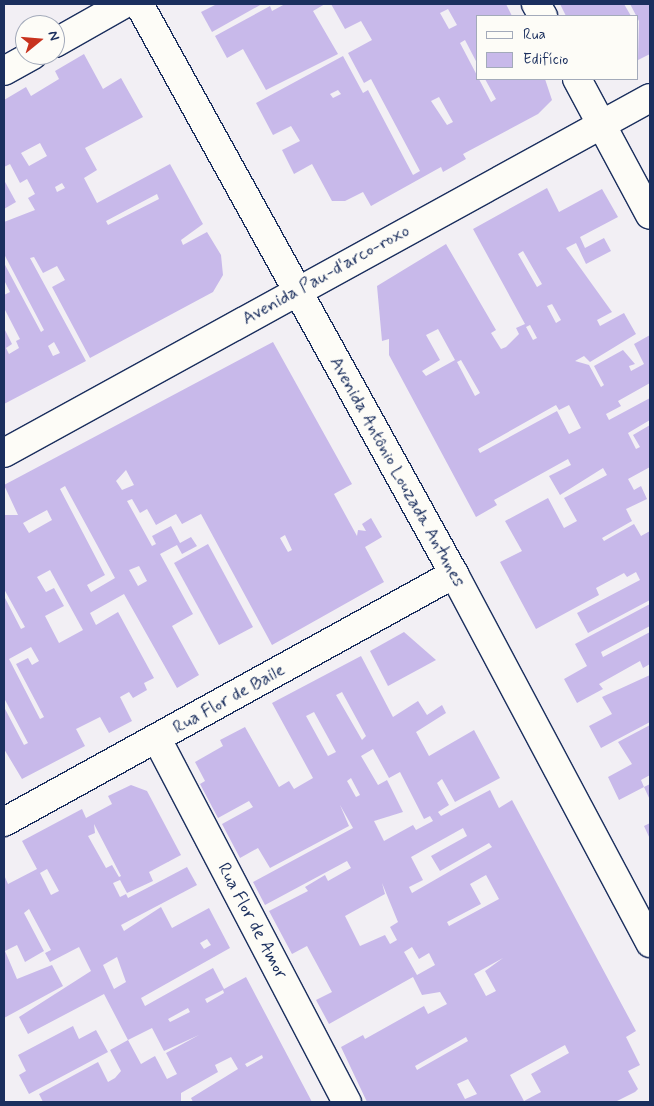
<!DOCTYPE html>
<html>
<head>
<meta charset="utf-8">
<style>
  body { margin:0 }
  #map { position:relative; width:654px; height:1106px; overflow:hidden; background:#f2eff4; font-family:Mynerve,sans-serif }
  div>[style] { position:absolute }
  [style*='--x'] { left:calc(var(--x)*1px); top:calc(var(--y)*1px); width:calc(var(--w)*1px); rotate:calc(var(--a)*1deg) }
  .building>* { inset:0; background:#c8b9ea }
  .roads { filter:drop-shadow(1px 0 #1b2f5e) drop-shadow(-1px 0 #1b2f5e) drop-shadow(0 1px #1b2f5e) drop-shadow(0 -1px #1b2f5e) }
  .minor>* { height:28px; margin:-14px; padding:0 14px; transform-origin:14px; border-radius:14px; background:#fdfcf7 }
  span { translate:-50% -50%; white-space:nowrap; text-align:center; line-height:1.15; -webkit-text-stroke:4px #fdfcf7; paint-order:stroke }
  .street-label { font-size:18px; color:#1b2f5e }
  .frame { position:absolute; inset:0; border:5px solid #1b2f5e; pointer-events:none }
  .legend { position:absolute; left:476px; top:15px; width:162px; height:65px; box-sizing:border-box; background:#fdfcf7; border:1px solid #a3aaba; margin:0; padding:6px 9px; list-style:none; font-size:15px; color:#1b2f5e }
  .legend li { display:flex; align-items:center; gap:10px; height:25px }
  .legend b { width:25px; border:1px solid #a3aaba }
  .north { position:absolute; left:15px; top:15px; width:50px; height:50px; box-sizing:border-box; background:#fdfcf7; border:1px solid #a3aaba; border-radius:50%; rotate:73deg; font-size:14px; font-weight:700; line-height:20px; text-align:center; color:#1b2f5e }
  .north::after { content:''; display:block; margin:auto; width:18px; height:22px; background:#c8321e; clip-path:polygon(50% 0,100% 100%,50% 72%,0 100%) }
</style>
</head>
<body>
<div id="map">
  <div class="building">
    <div style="clip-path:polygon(217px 4px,262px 4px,212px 32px,201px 12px)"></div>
    <div style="clip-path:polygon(285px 4px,325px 4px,313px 11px,338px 54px,266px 90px,243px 49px,227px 58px,215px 36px,270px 6px,272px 11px)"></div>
    <div style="clip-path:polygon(evenodd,331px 4px,506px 4px,512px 16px,478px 16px,478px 65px,465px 40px,460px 43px,491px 102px,496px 99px,485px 79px,545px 79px,552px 100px,538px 114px,463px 154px,466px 159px,443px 172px,441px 167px,371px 206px,363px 192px,345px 201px,332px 201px,312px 164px,294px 174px,282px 150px,300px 141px,291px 126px,273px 135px,256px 103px,343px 56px,363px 93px,368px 90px,413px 175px,420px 171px,371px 79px,364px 83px,348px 53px,372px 40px,361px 21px,345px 29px,331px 4px,448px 9px,457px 25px,449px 29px,440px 13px,448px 9px,331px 4px,338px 90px,341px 94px,333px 98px,330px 94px,338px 90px,331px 4px,439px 97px,453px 122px,447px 125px,431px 101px,439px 97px)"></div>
    <div style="clip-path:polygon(560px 4px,624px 4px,631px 16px,566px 16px)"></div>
    <div style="clip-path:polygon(630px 4px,650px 4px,650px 54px,638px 60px,639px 21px)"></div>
    <div style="clip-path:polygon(evenodd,84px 54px,103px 89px,121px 78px,143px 117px,85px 148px,97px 170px,84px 178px,97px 203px,170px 164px,203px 224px,181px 240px,183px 245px,207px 232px,221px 255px,223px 275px,213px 292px,90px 358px,52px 287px,65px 280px,57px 266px,43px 273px,34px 257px,30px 258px,86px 361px,4px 404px,4px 328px,12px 344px,6px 348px,9px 354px,19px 348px,16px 341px,20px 339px,4px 308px,4px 295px,10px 292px,4px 280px,4px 263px,41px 332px,44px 330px,4px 254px,4px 222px,35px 210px,28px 198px,35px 194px,27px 179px,20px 183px,10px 164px,4px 167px,4px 100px,26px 87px,31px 96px,59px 79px,55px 71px,84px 54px,40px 143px,47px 156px,29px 166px,21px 153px,40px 143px,84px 54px,62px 183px,65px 188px,57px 192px,55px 187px,62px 183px,84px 54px,157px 194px,159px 199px,108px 225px,106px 221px,157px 194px,84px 54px,54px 342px,60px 353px,53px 356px,48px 346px,54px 342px)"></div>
    <div style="clip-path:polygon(4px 180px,16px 202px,4px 209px)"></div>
    <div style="clip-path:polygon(evenodd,547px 188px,559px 212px,602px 189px,618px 217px,580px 237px,585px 248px,604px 238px,611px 251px,586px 264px,576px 243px,566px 248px,612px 312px,597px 320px,600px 326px,624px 313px,636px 334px,590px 362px,584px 356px,575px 361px,589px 365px,601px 387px,604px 385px,594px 366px,623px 350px,635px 364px,629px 366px,631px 371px,644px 364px,634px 344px,650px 335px,650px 383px,618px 401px,621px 406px,606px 414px,609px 420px,650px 398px,650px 420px,628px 433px,636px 449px,640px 447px,633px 435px,650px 425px,650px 467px,628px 479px,634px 490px,641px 486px,647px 499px,626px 509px,632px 521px,602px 538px,604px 541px,634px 524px,641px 536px,650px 531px,650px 600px,588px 633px,577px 613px,640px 580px,636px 572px,627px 577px,624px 573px,596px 588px,599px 595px,536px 629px,500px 562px,522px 551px,505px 521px,548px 498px,564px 528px,577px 521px,564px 498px,607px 475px,603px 468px,560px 495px,549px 476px,571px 465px,568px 459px,494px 500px,497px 505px,476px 517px,389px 355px,389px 339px,382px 341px,377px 286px,446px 244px,496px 330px,491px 333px,501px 349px,506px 347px,519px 334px,516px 328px,525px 324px,473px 229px,547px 188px,523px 251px,542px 284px,537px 287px,518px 254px,523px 251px,547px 188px,552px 304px,561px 320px,556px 323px,547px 306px,552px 304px,547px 188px,530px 325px,537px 338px,533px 340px,526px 327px,530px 325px,547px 188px,438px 329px,455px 360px,426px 376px,422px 371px,440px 360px,426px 335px,438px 329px,547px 188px,461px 360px,480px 393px,475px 396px,457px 362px,461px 360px,547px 188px,556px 405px,559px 410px,569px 405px,581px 428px,569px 434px,557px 411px,480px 453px,478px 449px,556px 405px)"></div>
    <div style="clip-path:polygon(evenodd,273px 342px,352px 484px,334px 494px,357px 536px,358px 530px,366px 531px,362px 524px,371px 518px,382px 537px,365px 547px,384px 582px,272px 645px,201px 514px,182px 524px,176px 514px,156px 525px,147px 509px,140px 513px,132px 499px,127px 501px,152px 546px,156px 544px,152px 536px,171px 526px,180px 543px,191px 537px,197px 546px,182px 554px,177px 545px,160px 554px,193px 614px,172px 626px,199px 675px,177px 688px,124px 594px,90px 613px,96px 625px,118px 612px,154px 678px,144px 683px,147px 690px,133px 698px,129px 692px,120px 697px,132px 721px,109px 733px,100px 717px,76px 729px,85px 746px,22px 779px,4px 749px,4px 707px,24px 745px,28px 743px,4px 698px,4px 596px,21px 629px,25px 627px,4px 589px,4px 515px,18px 515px,4px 485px,273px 342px,126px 470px,134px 485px,122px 490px,116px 481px,126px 470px,273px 342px,65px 486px,115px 578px,91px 592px,87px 585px,105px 575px,60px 489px,65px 486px,273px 342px,47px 510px,52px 520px,29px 533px,23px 523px,47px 510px,273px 342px,285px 535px,292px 550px,288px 552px,280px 538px,285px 535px,273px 342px,139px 566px,147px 581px,138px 586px,129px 570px,139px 566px,273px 342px,50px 570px,83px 630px,59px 643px,45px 616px,64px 606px,54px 588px,46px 592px,37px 577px,50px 570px,273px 342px,31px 647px,39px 661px,32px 665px,28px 658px,16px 664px,44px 717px,40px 719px,9px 659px,31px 647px)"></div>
    <div style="clip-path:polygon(208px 544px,253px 627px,219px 645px,174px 563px)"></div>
    <div style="clip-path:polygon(650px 604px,650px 626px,601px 652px,603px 657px,650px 632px,650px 664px,643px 668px,640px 661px,599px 684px,603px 689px,577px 703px,564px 679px,587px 666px,575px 644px)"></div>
    <div style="clip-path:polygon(404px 632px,436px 660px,388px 686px,370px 651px)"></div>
    <div style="clip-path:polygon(evenodd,361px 656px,393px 717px,418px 701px,427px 715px,442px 705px,446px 713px,416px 732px,429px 756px,474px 730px,500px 778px,455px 802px,442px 779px,437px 783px,449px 805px,438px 812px,441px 816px,490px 790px,499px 808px,512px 800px,636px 1031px,626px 1037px,640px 1065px,628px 1071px,638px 1089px,635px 1092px,615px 1102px,367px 1102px,341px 1047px,363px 1035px,365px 1039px,424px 1006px,428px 1014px,447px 1004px,440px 992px,422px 995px,413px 977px,329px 1024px,316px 1000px,332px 992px,307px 946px,292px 954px,269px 911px,308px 891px,305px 887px,325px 875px,328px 881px,351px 868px,347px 861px,265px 905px,253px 882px,353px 828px,340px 805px,349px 826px,270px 868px,258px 848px,240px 858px,222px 824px,253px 807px,249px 801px,218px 818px,200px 784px,205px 781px,195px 762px,223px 746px,220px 740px,245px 727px,279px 787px,289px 781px,294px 789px,313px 778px,272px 703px,361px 656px,342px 692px,366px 736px,362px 740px,336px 695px,342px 692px,361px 656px,314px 712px,336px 752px,328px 756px,306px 716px,314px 712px,361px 656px,373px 749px,389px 778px,400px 772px,424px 819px,430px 816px,433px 821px,416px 830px,413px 825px,384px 841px,374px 821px,403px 812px,387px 780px,378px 785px,361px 756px,373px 749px,361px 656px,351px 778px,360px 795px,356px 797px,347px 781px,351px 778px,361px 656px,463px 828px,467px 836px,431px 856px,440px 871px,489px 843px,492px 847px,412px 893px,409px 887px,423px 880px,411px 857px,463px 828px,361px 656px,486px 875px,499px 899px,449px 926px,447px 922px,481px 904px,470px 884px,486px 875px,361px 656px,382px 883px,398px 922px,390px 927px,397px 940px,390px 944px,385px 935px,360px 946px,345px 916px,385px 894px,382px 883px,361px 656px,412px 947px,419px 959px,429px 953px,435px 965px,417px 975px,404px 952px,412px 947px,361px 656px,503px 958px,485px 971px,496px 991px,486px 996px,474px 974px,503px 958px,361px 656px,466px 1037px,468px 1041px,417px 1070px,415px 1066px,466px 1037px,361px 656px,565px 1045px,569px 1053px,531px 1074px,541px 1092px,524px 1101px,510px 1075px,565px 1045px,361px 656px,468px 1079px,477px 1094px,465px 1099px,457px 1084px,468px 1079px)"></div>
    <div style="clip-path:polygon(650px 675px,650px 722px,601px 748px,589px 726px,612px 714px,602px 697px)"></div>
    <div style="clip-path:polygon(650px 725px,650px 775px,641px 780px,644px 787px,619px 800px,608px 777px,632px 764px,618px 742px)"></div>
    <div style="clip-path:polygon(650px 784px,650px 800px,644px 787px)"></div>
    <div style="clip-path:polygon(evenodd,131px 785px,147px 791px,181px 855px,149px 872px,153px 881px,127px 893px,120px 880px,113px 883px,120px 897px,126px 894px,128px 898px,187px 867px,197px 885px,121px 925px,124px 931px,161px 907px,172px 928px,209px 908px,230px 948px,141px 998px,145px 1006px,213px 968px,224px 989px,246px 977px,312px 1102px,193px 1102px,191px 1098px,238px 1069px,231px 1057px,215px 1065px,218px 1072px,181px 1093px,181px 1102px,43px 1102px,39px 1094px,98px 1062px,108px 1082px,115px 1078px,121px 1071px,110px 1050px,128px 1040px,141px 1064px,155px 1056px,167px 1079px,177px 1074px,166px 1053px,199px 1035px,164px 1051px,152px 1028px,128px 1040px,104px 994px,28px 1034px,19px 1017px,91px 971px,79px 947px,50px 962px,45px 953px,51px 950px,29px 909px,24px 913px,44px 951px,25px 962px,17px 945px,5px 951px,17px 979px,52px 965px,63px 986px,4px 1018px,4px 875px,8px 884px,37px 869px,22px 841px,82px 809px,86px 818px,112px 804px,108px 796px,131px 785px,94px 824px,121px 876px,119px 877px,112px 865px,106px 868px,88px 836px,95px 833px,94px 824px,131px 785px,47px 869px,59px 891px,51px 895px,40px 873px,47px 869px,131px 785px,207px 939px,211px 945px,204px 949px,200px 943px,207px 939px,131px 785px,117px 957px,126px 982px,114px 989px,103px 965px,117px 957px,131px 785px,223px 990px,224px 993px,207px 1003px,205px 999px,223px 990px,131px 785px,188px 1008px,190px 1012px,170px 1022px,168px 1019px,188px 1008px,131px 785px,262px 1055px,263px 1058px,247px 1067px,245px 1064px,262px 1055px)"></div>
    <div style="clip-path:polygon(650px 823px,650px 839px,644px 826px)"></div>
    <div style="clip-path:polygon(73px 1026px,79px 1039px,96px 1030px,108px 1052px,29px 1094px,19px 1075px,26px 1071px,18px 1055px)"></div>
  </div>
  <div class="roads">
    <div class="minor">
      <div style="--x:139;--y:4;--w:651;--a:61.07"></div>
      <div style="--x:454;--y:574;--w:418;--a:62"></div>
      <div style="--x:536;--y:4;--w:14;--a:60"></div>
      <div style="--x:55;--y:43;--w:79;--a:-29.5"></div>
      <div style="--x:4;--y:71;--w:33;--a:-29"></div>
      <div style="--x:577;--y:79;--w:154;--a:61.8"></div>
      <div style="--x:4;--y:453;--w:737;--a:-28.79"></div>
      <div style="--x:157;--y:739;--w:410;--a:62.4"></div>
      <div style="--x:4;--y:822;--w:514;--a:-28.86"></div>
    </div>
  </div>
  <div class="street-label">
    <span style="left:326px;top:275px;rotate:-29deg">Avenida Pau-d'arco-roxo</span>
    <span style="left:397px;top:472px;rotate:61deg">Avenida Antônio Louzada Antunes</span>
    <span style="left:229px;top:699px;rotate:-29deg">Rua Flor de Baile</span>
    <span style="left:252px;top:921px;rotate:62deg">Rua Flor de Amor</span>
  </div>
  <div class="frame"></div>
  <ul class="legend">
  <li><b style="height:6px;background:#fdfcf7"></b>Rua</li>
  <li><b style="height:14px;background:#c8b9ea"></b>Edifício</li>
  </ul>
  <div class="north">N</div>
</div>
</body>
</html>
